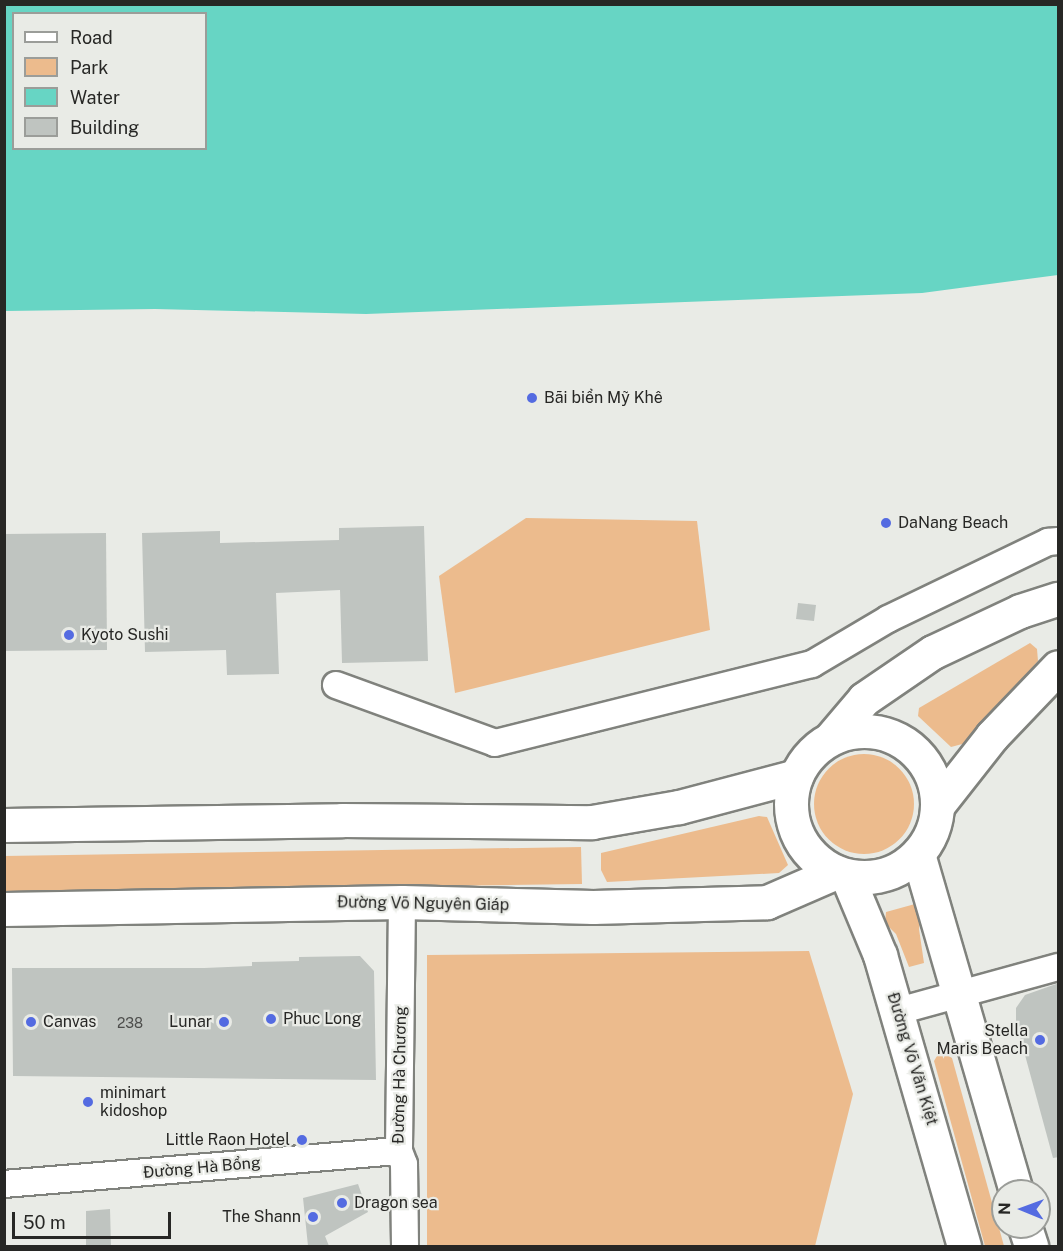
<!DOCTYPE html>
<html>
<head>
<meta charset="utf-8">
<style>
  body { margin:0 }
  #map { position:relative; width:1063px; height:1251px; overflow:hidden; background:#e9ebe6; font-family:"Public Sans",sans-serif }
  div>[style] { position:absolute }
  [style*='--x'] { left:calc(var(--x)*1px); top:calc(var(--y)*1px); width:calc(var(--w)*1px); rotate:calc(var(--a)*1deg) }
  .green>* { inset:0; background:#ecbb8d }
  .round { border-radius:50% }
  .water>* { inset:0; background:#67d5c4 }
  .building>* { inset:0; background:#bfc4c0 }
  .roads { filter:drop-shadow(2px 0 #80827d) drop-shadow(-2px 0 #80827d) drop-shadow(0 2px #80827d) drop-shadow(0 -2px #80827d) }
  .minor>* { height:26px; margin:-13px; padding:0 13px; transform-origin:13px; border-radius:13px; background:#fff }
  .major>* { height:33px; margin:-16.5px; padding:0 16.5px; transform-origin:16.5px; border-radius:16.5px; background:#fff }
  .major>.ring { margin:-16.5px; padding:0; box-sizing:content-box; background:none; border:33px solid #fff; border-radius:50% }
  .dots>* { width:16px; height:16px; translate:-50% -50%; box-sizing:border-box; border:3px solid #e9ebe6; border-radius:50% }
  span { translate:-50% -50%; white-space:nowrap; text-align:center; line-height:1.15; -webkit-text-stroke:4.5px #e9ebe6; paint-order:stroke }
  .number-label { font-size:14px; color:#4d4e4c }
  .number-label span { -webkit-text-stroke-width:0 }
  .poi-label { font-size:16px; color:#272725 }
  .left { translate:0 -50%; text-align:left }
  .right { translate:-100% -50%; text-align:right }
  .street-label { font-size:16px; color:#272725 }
  .frame { position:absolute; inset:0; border:6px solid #272725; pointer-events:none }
  .legend { position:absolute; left:12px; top:12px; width:195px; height:138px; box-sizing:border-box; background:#e9ebe6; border:2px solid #9b9d99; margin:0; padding:8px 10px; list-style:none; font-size:18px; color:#272725 }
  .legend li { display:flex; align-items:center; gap:12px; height:30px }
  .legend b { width:30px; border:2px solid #9b9d99 }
  .north { position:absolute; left:991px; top:1179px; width:60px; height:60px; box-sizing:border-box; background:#e9ebe6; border:2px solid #9b9d99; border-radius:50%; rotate:271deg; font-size:16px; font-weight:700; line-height:24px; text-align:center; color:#272725 }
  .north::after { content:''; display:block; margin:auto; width:21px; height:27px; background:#546be1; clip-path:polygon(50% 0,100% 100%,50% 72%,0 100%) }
  .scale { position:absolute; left:12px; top:1212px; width:159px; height:27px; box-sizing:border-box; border:3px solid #272725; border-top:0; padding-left:8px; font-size:18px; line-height:21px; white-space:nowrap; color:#272725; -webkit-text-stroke:4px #e9ebe6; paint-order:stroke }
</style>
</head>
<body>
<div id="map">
  <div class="green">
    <div style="clip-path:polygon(526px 518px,697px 521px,710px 630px,455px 693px,439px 576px)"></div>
    <div style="clip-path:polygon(1030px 643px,1037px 649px,1038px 661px,966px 743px,951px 747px,918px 716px,919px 708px)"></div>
    <div class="round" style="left:814px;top:754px;width:100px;height:100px"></div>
    <div style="clip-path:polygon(759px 816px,767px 817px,788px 865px,779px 873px,607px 882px,601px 870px,601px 853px)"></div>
    <div style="clip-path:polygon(581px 847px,582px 884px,5px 892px,4px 856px)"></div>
    <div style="clip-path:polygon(915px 904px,922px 911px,919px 929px,924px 963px,909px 967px,896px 934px,885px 923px,886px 912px)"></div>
    <div style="clip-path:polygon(809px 951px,853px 1094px,815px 1246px,427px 1246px,427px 955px)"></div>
    <div style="clip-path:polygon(940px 1051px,952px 1058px,1004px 1246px,985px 1246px,934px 1061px)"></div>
  </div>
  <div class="water">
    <div style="clip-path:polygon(evenodd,4px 5px,1058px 5px,1058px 275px,922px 293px,366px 314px,155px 309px,5px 311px,4px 5px,14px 14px,206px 14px,206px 148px,14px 148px,14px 14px)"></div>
  </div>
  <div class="building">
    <div style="clip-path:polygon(424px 526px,428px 661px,342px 663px,340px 590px,276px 593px,279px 674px,227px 675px,226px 650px,145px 652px,142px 533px,220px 531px,220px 543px,339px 540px,339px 528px)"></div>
    <div style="clip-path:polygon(106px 533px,107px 650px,4px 651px,4px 534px)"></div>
    <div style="clip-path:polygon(798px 603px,816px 605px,814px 621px,796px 619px)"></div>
    <div style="clip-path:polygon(360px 956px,374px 971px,376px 1080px,13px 1076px,12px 968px,204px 968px,252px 966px,252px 962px,299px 961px,299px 957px)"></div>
    <div style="clip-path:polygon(1059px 983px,1059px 1157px,1053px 1158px,1016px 1022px,1016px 1008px,1025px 995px)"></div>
    <div style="clip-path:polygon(358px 1184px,368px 1212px,325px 1236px,329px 1246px,308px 1246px,303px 1198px)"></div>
    <div style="clip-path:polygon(110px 1209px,111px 1246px,86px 1246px,86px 1211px)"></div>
  </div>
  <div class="roads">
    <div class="minor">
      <div style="--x:336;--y:685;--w:169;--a:20"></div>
      <div style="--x:495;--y:743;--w:327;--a:-14"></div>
      <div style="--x:812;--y:664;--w:88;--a:-30.6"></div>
      <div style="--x:888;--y:619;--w:178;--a:-25.7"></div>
      <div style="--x:1048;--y:542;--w:10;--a:-6"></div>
      <div style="--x:402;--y:902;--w:249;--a:90.7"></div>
      <div style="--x:399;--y:1151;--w:14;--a:69"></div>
      <div style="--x:404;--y:1164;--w:82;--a:89.3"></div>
      <div style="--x:898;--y:1011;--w:166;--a:-15.4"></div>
      <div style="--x:4;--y:1184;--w:396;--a:-4.8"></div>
    </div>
    <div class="major">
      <div class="ring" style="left:791px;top:731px;width:113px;height:113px"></div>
      <div style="--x:831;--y:738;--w:51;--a:-49.8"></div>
      <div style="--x:864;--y:699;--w:83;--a:-34.3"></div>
      <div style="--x:933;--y:652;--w:96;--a:-25.2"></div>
      <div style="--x:1020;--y:611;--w:40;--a:-18"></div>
      <div style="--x:937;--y:806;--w:89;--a:-51.8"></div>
      <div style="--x:992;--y:736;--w:95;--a:-46.3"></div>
      <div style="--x:4;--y:825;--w:338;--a:-0.8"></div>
      <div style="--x:342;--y:820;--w:250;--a:0.5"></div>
      <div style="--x:592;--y:822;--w:88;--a:-9.8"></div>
      <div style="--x:679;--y:807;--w:121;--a:-14.8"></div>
      <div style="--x:918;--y:854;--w:351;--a:73.8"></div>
      <div style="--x:847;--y:876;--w:86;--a:67.3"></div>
      <div style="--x:880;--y:955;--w:303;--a:73.9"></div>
      <div style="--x:4;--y:909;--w:398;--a:-1"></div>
      <div style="--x:402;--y:902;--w:191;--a:1.5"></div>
      <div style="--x:593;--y:907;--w:174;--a:-1.6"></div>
      <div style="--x:767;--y:902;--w:75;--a:-23.5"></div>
      <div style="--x:1025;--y:1227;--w:20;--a:72"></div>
    </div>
  </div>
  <div class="dots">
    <div style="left:532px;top:398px;background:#546be1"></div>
    <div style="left:886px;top:523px;background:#546be1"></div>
    <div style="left:69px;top:635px;background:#546be1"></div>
    <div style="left:271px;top:1019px;background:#546be1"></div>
    <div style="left:31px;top:1022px;background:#546be1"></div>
    <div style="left:224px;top:1022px;background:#546be1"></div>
    <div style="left:1040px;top:1040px;background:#546be1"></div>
    <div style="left:88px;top:1102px;background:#546be1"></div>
    <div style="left:302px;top:1140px;background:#546be1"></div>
    <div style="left:342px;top:1203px;background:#546be1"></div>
    <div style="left:313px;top:1217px;background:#546be1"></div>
  </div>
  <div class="number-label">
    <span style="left:130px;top:1023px">238</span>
  </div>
  <div class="poi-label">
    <span class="left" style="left:544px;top:398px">Bãi biển Mỹ Khê</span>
    <span class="left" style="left:898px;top:523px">DaNang Beach</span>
    <span class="left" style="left:81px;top:635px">Kyoto Sushi</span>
    <span class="left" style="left:283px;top:1019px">Phuc Long</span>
    <span class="left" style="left:43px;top:1022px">Canvas</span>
    <span class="right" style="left:212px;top:1022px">Lunar</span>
    <span class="right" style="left:1028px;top:1040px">Stella<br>Maris Beach</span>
    <span class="left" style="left:100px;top:1102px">minimart<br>kidoshop</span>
    <span class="right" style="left:290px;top:1140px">Little Raon Hotel</span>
    <span class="left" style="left:354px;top:1203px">Dragon sea</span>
    <span class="right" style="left:301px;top:1217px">The Shann</span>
  </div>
  <div class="street-label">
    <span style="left:423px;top:904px;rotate:1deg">Đường Võ Nguyên Giáp</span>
    <span style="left:912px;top:1059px;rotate:73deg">Đường Võ Văn Kiệt</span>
    <span style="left:400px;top:1075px;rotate:-89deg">Đường Hà Chương</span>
    <span style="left:202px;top:1168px;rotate:-5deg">Đường Hà Bổng</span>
  </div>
  <div class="frame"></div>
  <ul class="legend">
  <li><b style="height:8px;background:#fff"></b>Road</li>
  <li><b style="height:16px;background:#ecbb8d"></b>Park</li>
  <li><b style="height:16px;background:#67d5c4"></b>Water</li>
  <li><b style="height:16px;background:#bfc4c0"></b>Building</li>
  </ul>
  <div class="north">N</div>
  <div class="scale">50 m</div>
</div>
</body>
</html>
